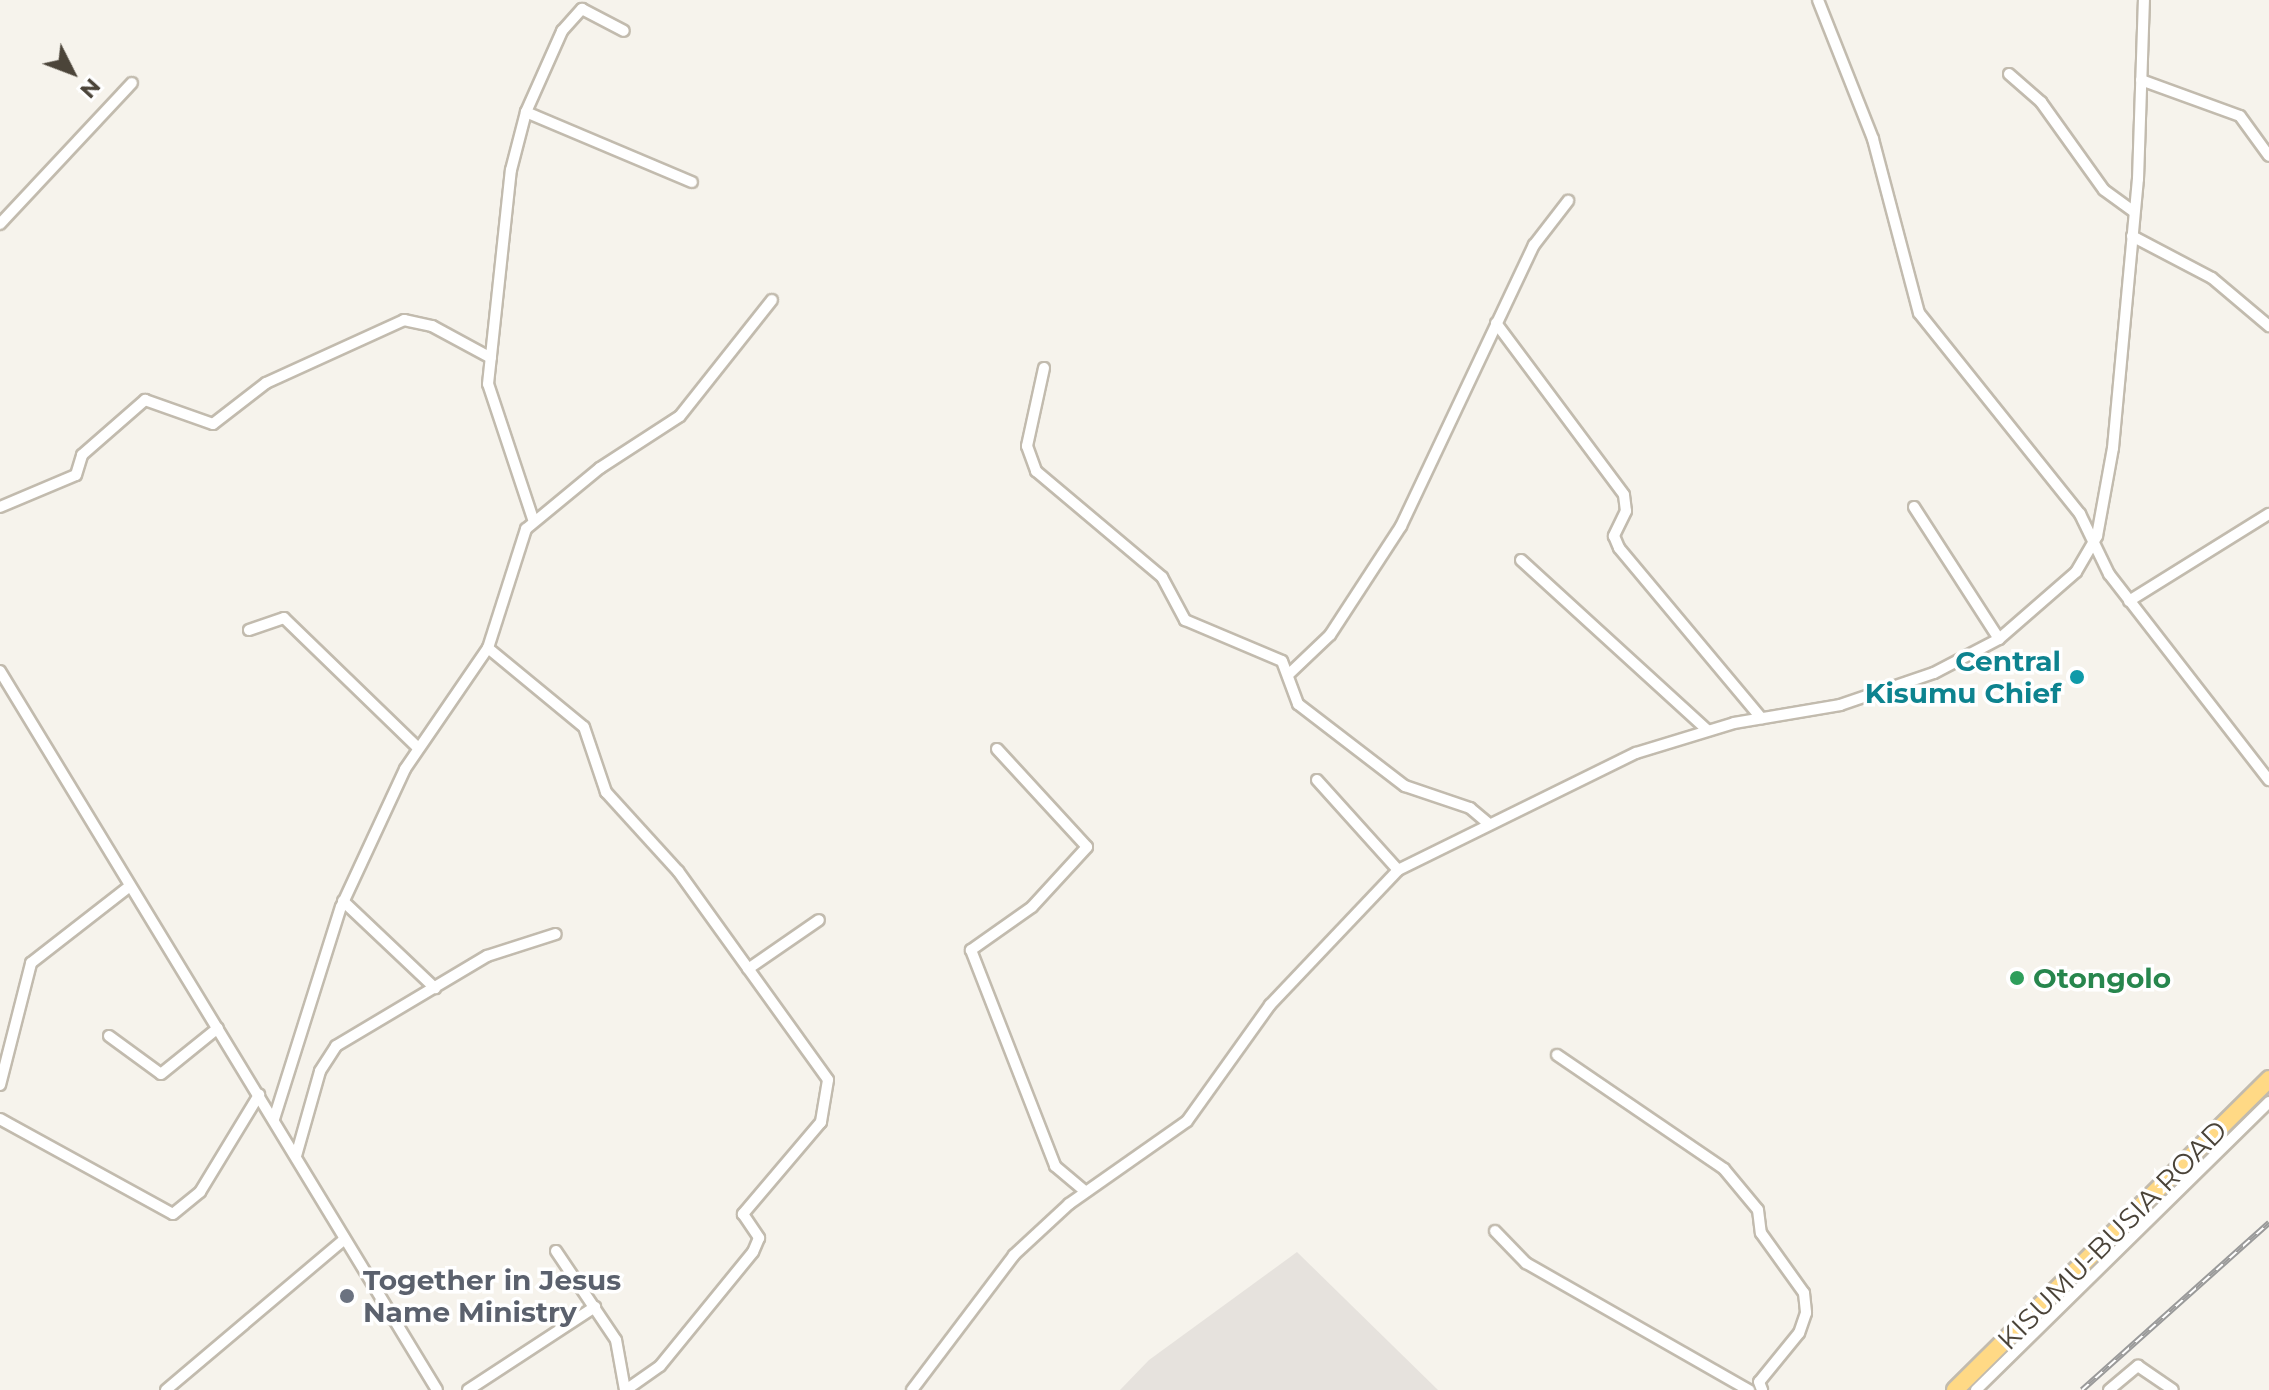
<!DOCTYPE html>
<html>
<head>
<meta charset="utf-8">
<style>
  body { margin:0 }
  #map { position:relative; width:2269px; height:1390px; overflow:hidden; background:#f6f3ec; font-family:Montserrat,sans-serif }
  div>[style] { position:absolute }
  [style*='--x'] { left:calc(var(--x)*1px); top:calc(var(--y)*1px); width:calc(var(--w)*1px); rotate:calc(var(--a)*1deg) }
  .industrial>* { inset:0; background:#e6e2dd }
  .roads { filter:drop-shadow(2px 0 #c2bbae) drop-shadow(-2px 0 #c2bbae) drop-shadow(0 2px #c2bbae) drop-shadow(0 -2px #c2bbae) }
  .minor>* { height:10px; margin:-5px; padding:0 5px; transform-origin:5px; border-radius:5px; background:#fff }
  .trunk>* { height:16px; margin:-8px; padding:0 8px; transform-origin:8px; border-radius:8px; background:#ffd985 }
  .rail>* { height:6px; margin-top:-3px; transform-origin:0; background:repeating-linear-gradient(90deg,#fff 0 9px,#9a9a9a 0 18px); box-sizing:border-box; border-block:2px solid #9a9a9a }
  .dots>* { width:22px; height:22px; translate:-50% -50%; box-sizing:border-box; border:4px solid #fff; border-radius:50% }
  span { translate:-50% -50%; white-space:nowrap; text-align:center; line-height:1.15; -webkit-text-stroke:7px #fff; paint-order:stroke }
  .culture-label { font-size:28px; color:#0d838f; font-weight:700 }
  .right { translate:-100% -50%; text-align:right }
  .leisure-label { font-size:28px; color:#27864d; font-weight:700 }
  .left { translate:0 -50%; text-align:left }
  .street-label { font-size:28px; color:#4b4439 }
  .worship-label { font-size:28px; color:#5b616d; font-weight:700 }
  .north { position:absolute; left:32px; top:32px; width:80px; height:80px; -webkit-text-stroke:6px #fff; paint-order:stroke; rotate:132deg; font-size:22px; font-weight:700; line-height:32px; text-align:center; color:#4b4439 }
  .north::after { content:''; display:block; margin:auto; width:28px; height:36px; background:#4b4439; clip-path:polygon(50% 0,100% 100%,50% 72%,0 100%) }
</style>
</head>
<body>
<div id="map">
  <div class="industrial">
    <div style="clip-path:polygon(1297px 1252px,1438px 1390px,1120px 1390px,1149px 1360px)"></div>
  </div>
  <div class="roads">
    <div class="minor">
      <div style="--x:1818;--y:0;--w:149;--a:68.4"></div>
      <div style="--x:1873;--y:139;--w:180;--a:75.2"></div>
      <div style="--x:1919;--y:313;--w:258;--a:51.3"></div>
      <div style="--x:2080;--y:514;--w:67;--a:64.2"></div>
      <div style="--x:2109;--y:574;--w:261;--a:52.2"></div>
      <div style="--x:2009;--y:74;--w:43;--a:41.2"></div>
      <div style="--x:2041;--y:102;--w:108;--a:54.4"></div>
      <div style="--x:2104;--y:190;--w:37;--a:36"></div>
      <div style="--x:2141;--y:80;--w:105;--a:20"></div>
      <div style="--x:2240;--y:116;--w:49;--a:54.1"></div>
      <div style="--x:526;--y:112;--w:180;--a:22.9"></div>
      <div style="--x:0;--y:224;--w:193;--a:-46.9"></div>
      <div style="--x:2132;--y:236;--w:90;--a:27.7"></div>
      <div style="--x:2212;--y:278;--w:75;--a:40.1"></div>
      <div style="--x:1496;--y:323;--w:214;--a:53.3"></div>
      <div style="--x:1624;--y:495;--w:16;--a:83"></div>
      <div style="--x:1626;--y:511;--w:28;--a:116"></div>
      <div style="--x:1614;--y:536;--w:13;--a:67"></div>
      <div style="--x:1619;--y:548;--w:222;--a:50.1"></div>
      <div style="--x:1044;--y:368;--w:80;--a:102.3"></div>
      <div style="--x:1027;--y:446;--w:27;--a:70"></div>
      <div style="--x:1036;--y:471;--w:165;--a:40.1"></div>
      <div style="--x:1162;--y:577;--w:49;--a:61.9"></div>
      <div style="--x:1185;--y:620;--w:105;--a:22.9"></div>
      <div style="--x:1282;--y:661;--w:46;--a:69.6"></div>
      <div style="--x:1298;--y:704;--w:135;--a:37.5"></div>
      <div style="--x:1405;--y:786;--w:69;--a:18.7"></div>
      <div style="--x:1470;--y:808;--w:25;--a:40"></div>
      <div style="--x:0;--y:507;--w:82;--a:-22.8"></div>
      <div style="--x:76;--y:475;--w:21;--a:-73"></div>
      <div style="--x:82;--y:455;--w:84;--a:-41.1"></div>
      <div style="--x:145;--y:400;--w:72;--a:19.4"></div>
      <div style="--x:213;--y:424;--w:67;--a:-37.7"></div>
      <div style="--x:266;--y:383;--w:152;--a:-24.5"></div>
      <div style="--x:404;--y:320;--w:29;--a:12"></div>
      <div style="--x:432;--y:326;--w:67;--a:28.5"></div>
      <div style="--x:1914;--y:507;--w:157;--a:57.2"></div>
      <div style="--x:533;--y:519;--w:142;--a:-108.4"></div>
      <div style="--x:488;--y:384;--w:215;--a:-83.9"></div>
      <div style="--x:511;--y:170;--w:60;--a:-75.5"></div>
      <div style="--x:526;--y:112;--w:89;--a:-66"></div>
      <div style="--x:562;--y:31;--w:30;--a:-48"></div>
      <div style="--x:582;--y:9;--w:47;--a:27.6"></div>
      <div style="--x:1521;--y:560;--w:252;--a:42.4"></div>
      <div style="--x:2129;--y:601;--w:165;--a:-31.9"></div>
      <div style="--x:249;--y:630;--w:37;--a:-19"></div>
      <div style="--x:284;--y:618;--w:187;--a:44.1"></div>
      <div style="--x:488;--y:648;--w:124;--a:39.5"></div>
      <div style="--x:584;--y:727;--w:69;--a:71.3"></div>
      <div style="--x:606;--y:792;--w:107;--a:47.7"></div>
      <div style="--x:678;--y:871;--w:257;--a:54.3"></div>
      <div style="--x:828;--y:1080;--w:43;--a:99.5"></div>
      <div style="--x:821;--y:1122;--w:121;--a:130.3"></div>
      <div style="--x:743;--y:1214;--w:29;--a:56"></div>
      <div style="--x:759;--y:1238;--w:15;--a:113"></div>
      <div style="--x:753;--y:1252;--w:147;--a:129.2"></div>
      <div style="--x:660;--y:1366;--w:42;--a:144.8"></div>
      <div style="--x:0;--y:671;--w:841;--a:58.71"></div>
      <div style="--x:1288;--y:675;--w:58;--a:-43.6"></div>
      <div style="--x:1330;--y:635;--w:130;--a:-56.9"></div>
      <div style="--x:1401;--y:526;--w:311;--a:-64.7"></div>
      <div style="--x:1534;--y:245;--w:56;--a:-52.3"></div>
      <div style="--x:997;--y:749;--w:133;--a:47.4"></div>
      <div style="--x:1087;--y:847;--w:81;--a:132.5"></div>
      <div style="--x:1032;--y:907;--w:75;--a:144.8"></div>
      <div style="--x:971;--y:950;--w:232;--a:68.7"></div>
      <div style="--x:1055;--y:1166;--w:40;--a:40"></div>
      <div style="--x:1317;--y:780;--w:121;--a:48"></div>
      <div style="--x:343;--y:901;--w:127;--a:43.4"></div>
      <div style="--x:748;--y:969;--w:86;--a:-34.6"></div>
      <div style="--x:109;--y:1036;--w:64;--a:36.2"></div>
      <div style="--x:161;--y:1074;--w:73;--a:-38.9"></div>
      <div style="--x:1557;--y:1055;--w:202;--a:34.3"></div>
      <div style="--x:1724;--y:1169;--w:53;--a:50.3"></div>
      <div style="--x:1758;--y:1210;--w:23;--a:83"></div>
      <div style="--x:1761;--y:1233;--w:74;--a:54.4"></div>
      <div style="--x:1804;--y:1293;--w:20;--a:84"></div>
      <div style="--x:1806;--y:1313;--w:21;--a:109"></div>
      <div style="--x:1799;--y:1333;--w:63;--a:129.2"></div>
      <div style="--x:1759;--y:1382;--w:9;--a:69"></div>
      <div style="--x:0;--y:1085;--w:126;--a:-75.7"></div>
      <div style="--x:31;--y:963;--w:125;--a:-37.9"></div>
      <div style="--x:0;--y:1119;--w:197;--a:28.8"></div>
      <div style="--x:173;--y:1214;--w:35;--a:-39"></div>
      <div style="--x:200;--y:1192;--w:114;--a:-58.7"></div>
      <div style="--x:274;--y:1119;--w:222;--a:-72.5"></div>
      <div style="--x:341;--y:907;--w:152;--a:-65.1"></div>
      <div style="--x:405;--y:769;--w:147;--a:-55.6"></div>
      <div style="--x:488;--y:648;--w:125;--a:-72.3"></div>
      <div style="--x:526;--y:529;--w:96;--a:-39.5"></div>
      <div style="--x:600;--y:468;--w:95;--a:-33"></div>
      <div style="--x:680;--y:416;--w:148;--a:-51.6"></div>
      <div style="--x:296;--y:1156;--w:88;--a:-74.2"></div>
      <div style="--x:320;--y:1071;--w:30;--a:-57"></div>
      <div style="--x:336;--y:1046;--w:176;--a:-30.8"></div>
      <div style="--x:487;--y:956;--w:72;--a:-17.7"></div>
      <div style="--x:1495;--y:1231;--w:45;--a:45.9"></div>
      <div style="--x:1526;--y:1263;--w:257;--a:29.7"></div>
      <div style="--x:556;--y:1251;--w:107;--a:56"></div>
      <div style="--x:616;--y:1340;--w:51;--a:79.8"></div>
      <div style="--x:166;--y:1390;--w:234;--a:-40.2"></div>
      <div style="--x:468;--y:1390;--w:152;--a:-33.2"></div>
      <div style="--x:912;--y:1390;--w:169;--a:-52.9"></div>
      <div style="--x:1014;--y:1255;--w:75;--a:-42.8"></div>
      <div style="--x:1069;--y:1204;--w:144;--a:-35.1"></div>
      <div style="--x:1187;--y:1121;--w:143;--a:-54.4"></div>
      <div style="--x:1270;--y:1005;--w:186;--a:-46.5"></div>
      <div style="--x:1398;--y:870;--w:265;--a:-26.2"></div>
      <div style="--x:1636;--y:753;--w:102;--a:-17"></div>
      <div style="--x:1734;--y:723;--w:108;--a:-9.6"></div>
      <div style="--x:1840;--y:705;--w:99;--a:-18.8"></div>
      <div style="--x:1934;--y:673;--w:73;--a:-27.6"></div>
      <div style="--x:1999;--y:639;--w:102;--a:-41"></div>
      <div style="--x:2076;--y:572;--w:42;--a:-59.7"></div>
      <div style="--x:2097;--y:536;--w:89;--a:-79.7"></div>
      <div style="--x:2113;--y:448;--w:270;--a:-84.7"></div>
      <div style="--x:2138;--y:179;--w:179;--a:-88.1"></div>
      <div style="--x:1976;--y:1390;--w:411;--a:-44.5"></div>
      <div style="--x:2109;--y:1390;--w:38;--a:-40"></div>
      <div style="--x:2138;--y:1366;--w:42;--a:34.4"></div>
    </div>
    <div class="trunk">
      <div style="--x:1955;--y:1390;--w:442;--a:-44.7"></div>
    </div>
  </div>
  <div class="rail">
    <div style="--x:2082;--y:1390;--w:251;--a:-41.8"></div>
  </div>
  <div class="dots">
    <div style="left:2077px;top:677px;background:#0f9aa8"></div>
    <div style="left:2017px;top:978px;background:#2e9e5b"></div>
    <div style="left:347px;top:1296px;background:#6b7280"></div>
  </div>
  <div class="culture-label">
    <span class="right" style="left:2061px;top:677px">Central<br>Kisumu Chief</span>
  </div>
  <div class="leisure-label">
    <span class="left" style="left:2033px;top:978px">Otongolo</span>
  </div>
  <div class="street-label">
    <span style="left:2112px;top:1235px;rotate:-45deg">KISUMU-BUSIA ROAD</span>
  </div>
  <div class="worship-label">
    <span class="left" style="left:363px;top:1296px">Together in Jesus<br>Name Ministry</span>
  </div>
  <div class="north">N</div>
</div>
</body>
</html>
